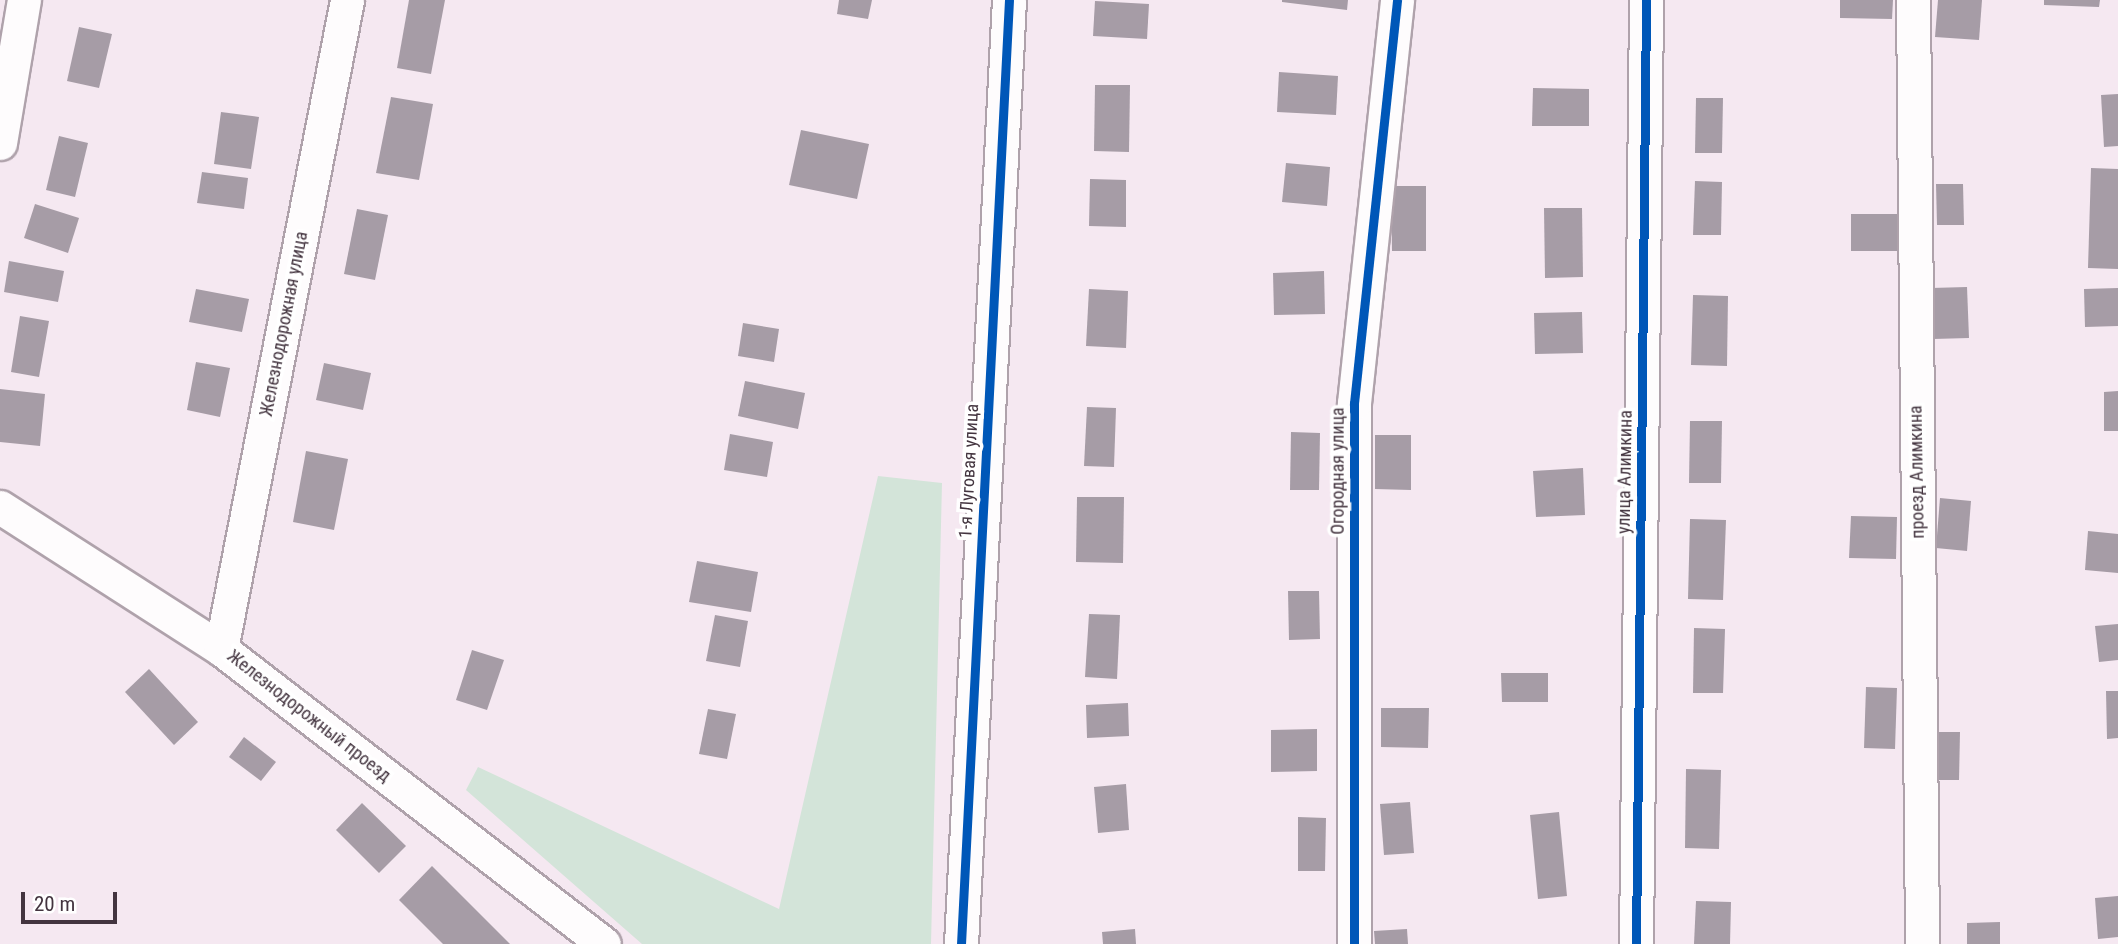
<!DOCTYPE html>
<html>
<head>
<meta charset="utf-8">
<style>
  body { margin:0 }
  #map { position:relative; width:2118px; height:944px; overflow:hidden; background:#f5e8f1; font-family:"Roboto Condensed",sans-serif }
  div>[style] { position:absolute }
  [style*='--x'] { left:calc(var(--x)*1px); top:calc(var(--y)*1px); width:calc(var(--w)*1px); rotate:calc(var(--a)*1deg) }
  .green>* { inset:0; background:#d3e4d9 }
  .building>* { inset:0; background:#a69ca6 }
  .roads { filter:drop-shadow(2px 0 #afa2ab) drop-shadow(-2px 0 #afa2ab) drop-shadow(0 2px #afa2ab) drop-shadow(0 -2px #afa2ab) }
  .street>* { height:33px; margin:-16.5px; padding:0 16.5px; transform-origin:16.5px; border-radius:16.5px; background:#fefcfd }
  .cycleway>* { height:9px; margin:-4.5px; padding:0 4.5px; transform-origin:4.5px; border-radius:4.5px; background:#0057b8 }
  span { translate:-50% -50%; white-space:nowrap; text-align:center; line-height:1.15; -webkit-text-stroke:7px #fff; paint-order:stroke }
  .street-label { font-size:18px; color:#43343f }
  .scale { position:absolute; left:21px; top:892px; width:96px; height:32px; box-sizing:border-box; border:4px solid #43343f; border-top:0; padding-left:9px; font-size:21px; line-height:24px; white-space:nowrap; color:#43343f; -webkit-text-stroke:5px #fff; paint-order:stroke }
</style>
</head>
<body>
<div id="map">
  <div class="green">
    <div style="clip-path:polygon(878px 476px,942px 483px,931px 944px,642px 944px,466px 790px,478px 767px,779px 909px)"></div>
  </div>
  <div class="building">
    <div style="clip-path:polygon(409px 0,445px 0,431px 74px,397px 68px)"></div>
    <div style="clip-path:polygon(839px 0,872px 0,868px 19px,837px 14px)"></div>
    <div style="clip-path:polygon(1282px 0,1348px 0,1347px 10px,1282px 2px)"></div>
    <div style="clip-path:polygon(1840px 0,1893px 0,1892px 19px,1840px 18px)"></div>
    <div style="clip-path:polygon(1938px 0,1982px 0,1979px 40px,1935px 37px)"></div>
    <div style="clip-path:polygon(2044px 0,2100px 0,2099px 7px,2044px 5px)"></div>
    <div style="clip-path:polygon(1095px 1px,1149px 4px,1147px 39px,1093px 36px)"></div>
    <div style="clip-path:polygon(79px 27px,112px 34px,99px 88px,67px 81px)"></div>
    <div style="clip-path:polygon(1279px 72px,1338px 76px,1336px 115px,1277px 112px)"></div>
    <div style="clip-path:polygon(1095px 85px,1130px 85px,1129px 152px,1094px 151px)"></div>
    <div style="clip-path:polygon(1533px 88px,1589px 89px,1589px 126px,1532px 126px)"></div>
    <div style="clip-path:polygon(2118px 94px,2118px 146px,2104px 147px,2101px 95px)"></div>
    <div style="clip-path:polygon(391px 97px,433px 104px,419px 180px,376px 173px)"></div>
    <div style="clip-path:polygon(1696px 98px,1723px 98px,1722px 153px,1695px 153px)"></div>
    <div style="clip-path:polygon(221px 112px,259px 117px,251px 169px,214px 164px)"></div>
    <div style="clip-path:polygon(801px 130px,869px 144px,857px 199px,789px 185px)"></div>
    <div style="clip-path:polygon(59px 136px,88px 143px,75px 197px,46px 190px)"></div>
    <div style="clip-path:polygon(1286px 163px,1330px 167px,1327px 206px,1282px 202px)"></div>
    <div style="clip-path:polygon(2091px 168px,2118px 169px,2118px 269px,2088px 268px)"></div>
    <div style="clip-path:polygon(202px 172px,248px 178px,244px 209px,197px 203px)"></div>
    <div style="clip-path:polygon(1090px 179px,1126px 180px,1126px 227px,1089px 226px)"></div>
    <div style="clip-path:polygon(1695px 181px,1722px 182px,1721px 235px,1693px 235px)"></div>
    <div style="clip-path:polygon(1936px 184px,1963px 184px,1964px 225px,1937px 225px)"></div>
    <div style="clip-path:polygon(1391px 186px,1426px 186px,1426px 251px,1392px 251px)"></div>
    <div style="clip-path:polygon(35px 204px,79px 218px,68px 253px,24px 238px)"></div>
    <div style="clip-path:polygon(1544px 208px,1582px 208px,1583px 277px,1545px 278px)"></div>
    <div style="clip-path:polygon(357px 209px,388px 215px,375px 280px,344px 274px)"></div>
    <div style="clip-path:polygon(1851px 214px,1899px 214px,1899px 251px,1851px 251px)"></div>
    <div style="clip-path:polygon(9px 261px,64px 271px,58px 302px,4px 292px)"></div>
    <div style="clip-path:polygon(1324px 271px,1325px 314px,1274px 315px,1273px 273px)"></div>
    <div style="clip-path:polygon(1967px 287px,1969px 338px,1933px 339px,1931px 288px)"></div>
    <div style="clip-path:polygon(2118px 288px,2118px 326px,2085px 327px,2084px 289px)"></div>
    <div style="clip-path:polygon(196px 289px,249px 299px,242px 332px,189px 322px)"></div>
    <div style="clip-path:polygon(1089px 289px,1128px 291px,1126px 348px,1086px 346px)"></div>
    <div style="clip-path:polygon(1693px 295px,1728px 296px,1727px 366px,1691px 365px)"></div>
    <div style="clip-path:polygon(1582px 312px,1583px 353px,1535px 354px,1534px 313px)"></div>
    <div style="clip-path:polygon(20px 316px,49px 321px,39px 377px,11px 372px)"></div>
    <div style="clip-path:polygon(743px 323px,779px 329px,774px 362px,738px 356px)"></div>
    <div style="clip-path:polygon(196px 362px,230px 368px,220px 417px,187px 410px)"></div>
    <div style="clip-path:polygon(324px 363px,371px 373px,363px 410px,316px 400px)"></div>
    <div style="clip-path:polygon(745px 381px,805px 393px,798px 429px,738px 416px)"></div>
    <div style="clip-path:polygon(0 389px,45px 394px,40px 446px,0 442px)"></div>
    <div style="clip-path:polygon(2118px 391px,2118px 431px,2104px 431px,2104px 392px)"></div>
    <div style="clip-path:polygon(1087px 407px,1116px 408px,1114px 467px,1084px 466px)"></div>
    <div style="clip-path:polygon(1690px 421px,1722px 421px,1721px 483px,1689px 483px)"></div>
    <div style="clip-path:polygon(1291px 432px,1320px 433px,1319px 490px,1290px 490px)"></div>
    <div style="clip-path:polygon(730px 434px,773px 442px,767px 477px,724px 470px)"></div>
    <div style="clip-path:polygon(1375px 435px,1411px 435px,1411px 490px,1375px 489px)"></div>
    <div style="clip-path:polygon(306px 451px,348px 459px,334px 530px,293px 522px)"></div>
    <div style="clip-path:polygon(1583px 468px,1585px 515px,1536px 517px,1533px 471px)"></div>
    <div style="clip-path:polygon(1077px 497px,1124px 497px,1123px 563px,1076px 562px)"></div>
    <div style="clip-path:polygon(1940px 498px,1971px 501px,1967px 551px,1936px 548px)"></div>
    <div style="clip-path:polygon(1851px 516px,1897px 517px,1896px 559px,1849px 558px)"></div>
    <div style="clip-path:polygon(1690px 519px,1726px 520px,1723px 600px,1688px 599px)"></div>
    <div style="clip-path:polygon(2088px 531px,2118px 534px,2118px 573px,2085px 570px)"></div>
    <div style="clip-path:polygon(697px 561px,758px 572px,751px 612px,689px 602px)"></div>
    <div style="clip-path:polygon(1288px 591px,1319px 591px,1320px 639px,1289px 640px)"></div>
    <div style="clip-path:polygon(1089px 614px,1120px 615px,1117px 679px,1085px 677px)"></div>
    <div style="clip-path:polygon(715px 615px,748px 621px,740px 667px,706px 661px)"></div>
    <div style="clip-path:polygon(2118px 624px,2118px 660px,2099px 662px,2095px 626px)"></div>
    <div style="clip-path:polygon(1694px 628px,1725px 629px,1723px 693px,1693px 693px)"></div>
    <div style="clip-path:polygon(472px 650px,504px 660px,487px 710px,456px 700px)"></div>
    <div style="clip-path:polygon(149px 669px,198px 722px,174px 745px,125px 692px)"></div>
    <div style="clip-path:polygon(1501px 673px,1548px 673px,1548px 702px,1502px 702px)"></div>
    <div style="clip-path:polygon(1866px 687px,1897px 688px,1895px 749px,1864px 748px)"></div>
    <div style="clip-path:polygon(2106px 691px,2118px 691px,2118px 738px,2107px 739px)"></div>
    <div style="clip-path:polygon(1128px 703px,1129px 736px,1087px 738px,1086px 705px)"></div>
    <div style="clip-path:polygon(1381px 708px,1429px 708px,1428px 748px,1381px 747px)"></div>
    <div style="clip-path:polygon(708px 709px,736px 714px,727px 759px,699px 754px)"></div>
    <div style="clip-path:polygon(1317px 729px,1317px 771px,1271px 772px,1271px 730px)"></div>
    <div style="clip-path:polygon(1930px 732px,1960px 732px,1959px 780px,1929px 780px)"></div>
    <div style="clip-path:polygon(244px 737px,276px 762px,261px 781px,229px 757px)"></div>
    <div style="clip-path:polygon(1686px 769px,1721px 770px,1719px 849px,1685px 848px)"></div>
    <div style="clip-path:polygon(1126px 784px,1129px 830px,1098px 833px,1094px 787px)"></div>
    <div style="clip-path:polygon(1410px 802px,1414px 853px,1384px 855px,1380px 804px)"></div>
    <div style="clip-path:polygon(362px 803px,406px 846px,379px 873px,336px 830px)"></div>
    <div style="clip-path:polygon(1559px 812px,1567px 896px,1538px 899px,1530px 815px)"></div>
    <div style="clip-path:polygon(1298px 817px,1326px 818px,1325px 871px,1298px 871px)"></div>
    <div style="clip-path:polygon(432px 866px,510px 944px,443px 944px,399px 900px)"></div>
    <div style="clip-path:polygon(2118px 896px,2118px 937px,2098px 939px,2095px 898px)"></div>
    <div style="clip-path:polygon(1696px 901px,1731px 902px,1730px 944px,1694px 944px)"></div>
    <div style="clip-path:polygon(2000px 922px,2000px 944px,1967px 944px,1967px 923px)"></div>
    <div style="clip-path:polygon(1135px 929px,1136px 944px,1103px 944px,1102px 932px)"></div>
    <div style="clip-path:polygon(1407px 929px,1408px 944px,1375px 944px,1374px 931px)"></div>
  </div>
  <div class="roads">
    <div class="street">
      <div style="--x:1913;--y:0;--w:944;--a:89.45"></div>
      <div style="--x:0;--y:143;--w:145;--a:-80.5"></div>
      <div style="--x:0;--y:507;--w:263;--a:32.7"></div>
      <div style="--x:221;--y:649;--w:483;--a:37.6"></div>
      <div style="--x:221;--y:649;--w:661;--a:-79.01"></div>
      <div style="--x:961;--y:944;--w:945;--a:-87.09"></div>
      <div style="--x:1354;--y:944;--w:541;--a:-90"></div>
      <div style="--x:1354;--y:403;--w:405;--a:-83.9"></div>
      <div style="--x:1636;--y:944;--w:944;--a:-89.39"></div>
    </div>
  </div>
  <div class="cycleway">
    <div style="--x:961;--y:944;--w:945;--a:-87.09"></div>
    <div style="--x:1354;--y:944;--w:541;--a:-90"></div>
    <div style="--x:1354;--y:403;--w:405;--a:-83.9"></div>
    <div style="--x:1636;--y:944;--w:944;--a:-89.39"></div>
  </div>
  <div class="street-label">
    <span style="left:284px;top:324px;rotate:-79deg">Железнодорожная улица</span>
    <span style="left:969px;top:471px;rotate:-87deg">1-я Луговая улица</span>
    <span style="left:1338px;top:471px;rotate:-90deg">Огородная улица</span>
    <span style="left:1625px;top:472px;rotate:-89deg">улица Алимкина</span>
    <span style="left:1917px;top:472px;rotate:-91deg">проезд Алимкина</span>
    <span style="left:309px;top:716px;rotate:38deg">Железнодорожный проезд</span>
  </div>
  <div class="scale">20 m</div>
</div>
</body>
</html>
